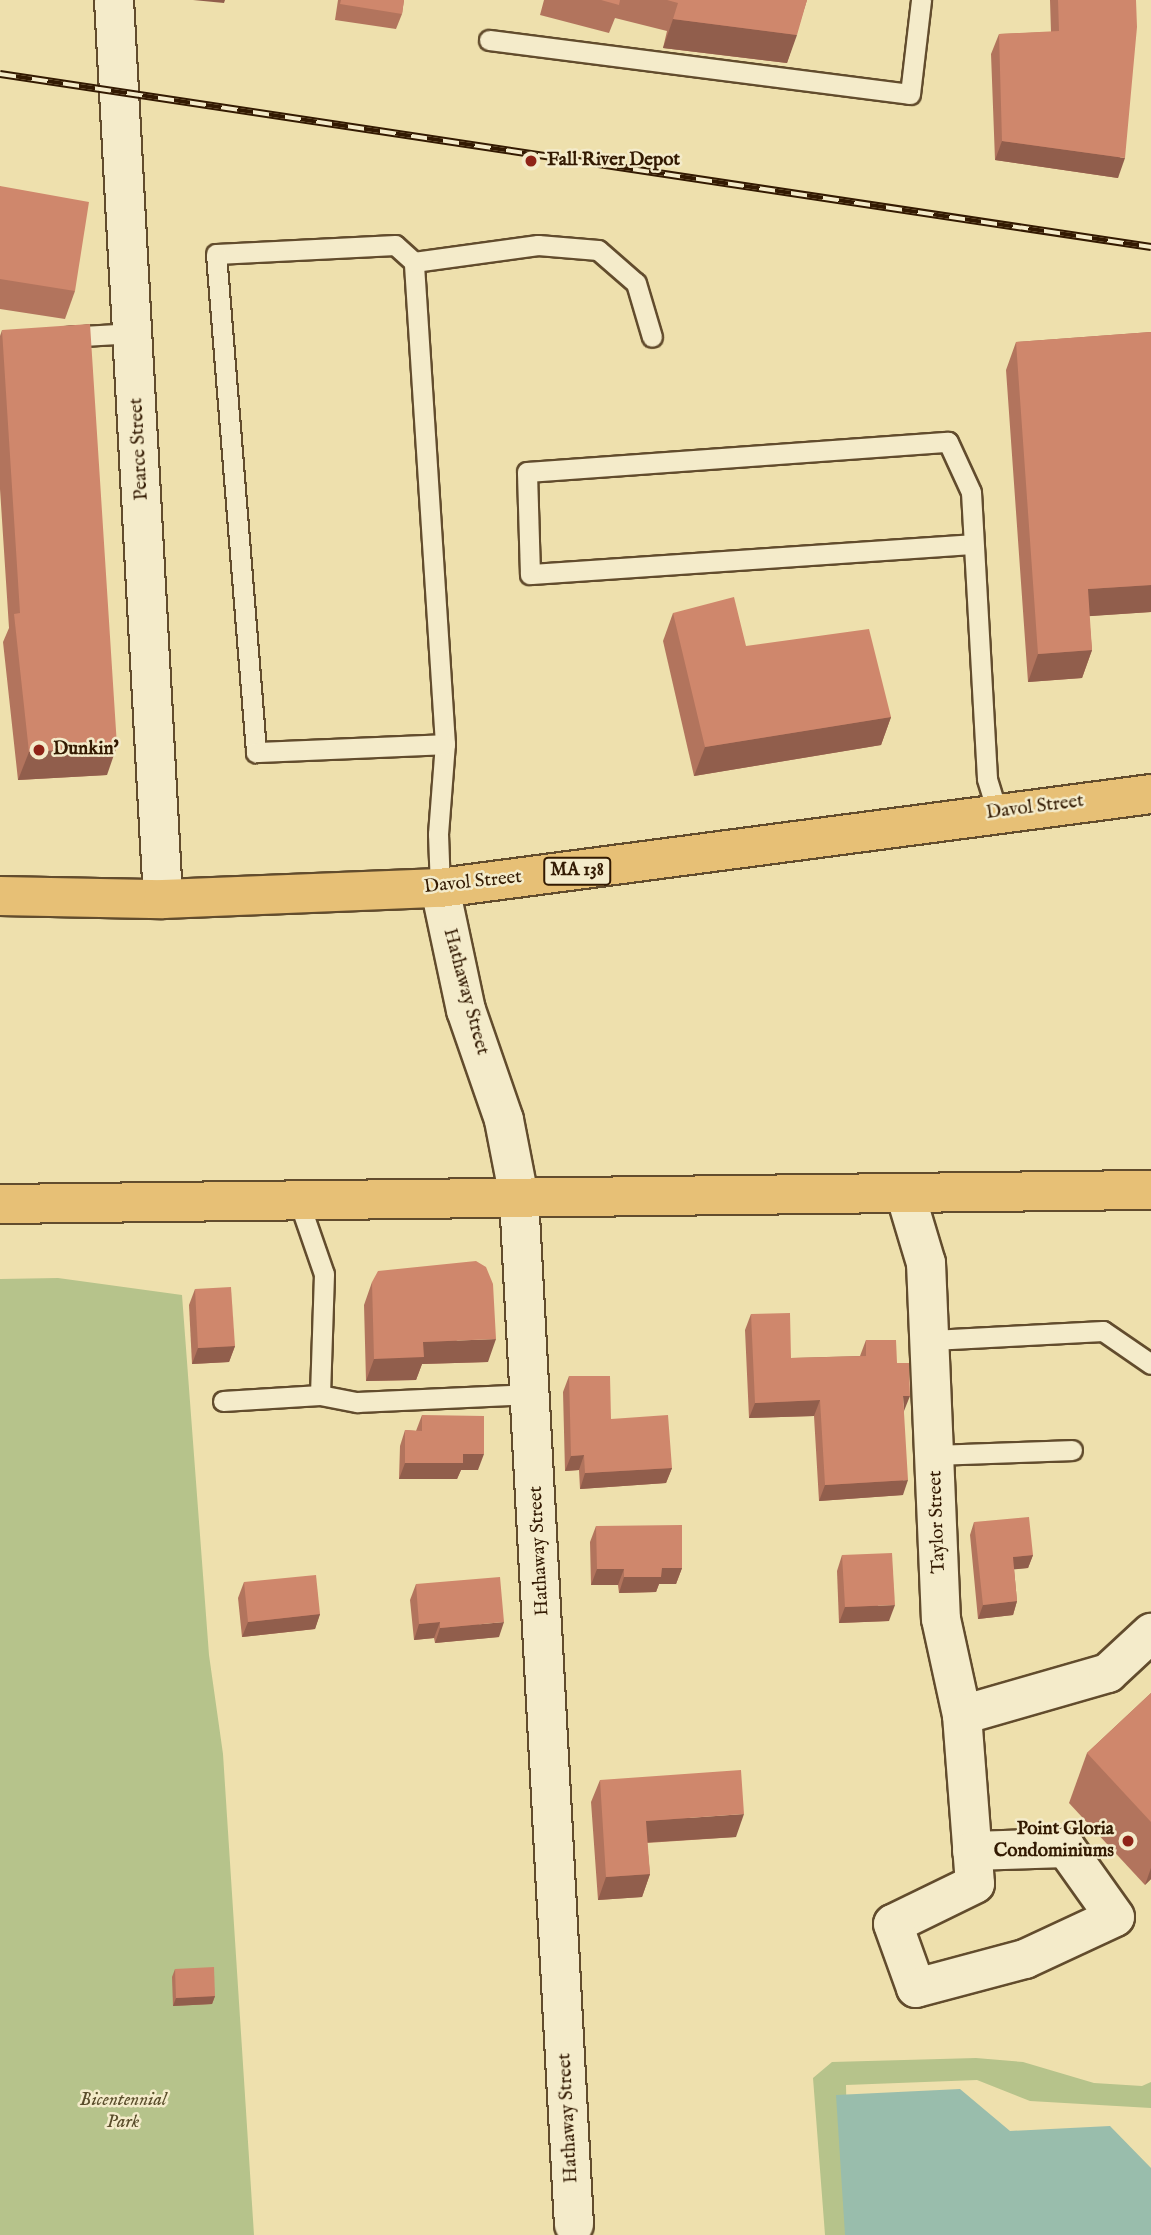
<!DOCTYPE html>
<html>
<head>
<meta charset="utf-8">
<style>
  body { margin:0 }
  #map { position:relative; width:1151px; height:2235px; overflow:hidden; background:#eee0ad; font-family:"IM FELL English",serif }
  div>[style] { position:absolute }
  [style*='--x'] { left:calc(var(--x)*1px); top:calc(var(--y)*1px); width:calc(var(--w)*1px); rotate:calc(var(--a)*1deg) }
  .green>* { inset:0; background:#b6c38b }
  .water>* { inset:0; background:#99bdac }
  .roads { filter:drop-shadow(2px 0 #624c2d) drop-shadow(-2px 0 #624c2d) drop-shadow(0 2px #624c2d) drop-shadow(0 -2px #624c2d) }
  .service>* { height:19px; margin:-9.5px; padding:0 9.5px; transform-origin:9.5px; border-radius:9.5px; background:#f4ebca }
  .minor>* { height:38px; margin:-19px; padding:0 19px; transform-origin:19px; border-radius:19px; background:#f4ebca }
  .trunk>* { height:38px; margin:-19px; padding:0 19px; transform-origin:19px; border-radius:19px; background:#e7c076 }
  .rail>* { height:8px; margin-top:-4px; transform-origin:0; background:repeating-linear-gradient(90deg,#f4ebca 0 16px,#331a02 0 32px); box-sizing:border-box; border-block:2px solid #331a02 }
  .wall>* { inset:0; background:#b2745d }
  .shaded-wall>* { inset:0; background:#915e4c }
  .building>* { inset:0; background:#cf876c }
  .dots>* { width:19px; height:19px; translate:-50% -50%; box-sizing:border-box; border:4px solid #f4ebca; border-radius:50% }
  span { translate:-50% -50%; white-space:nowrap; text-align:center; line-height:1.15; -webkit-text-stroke:5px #f4ebca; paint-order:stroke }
  .shield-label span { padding:2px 5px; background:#f4ebca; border:2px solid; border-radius:5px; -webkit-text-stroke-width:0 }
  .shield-label { font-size:18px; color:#331a02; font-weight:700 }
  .poi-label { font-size:19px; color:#331a02; font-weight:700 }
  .left { translate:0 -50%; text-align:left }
  .right { translate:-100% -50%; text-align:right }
  .street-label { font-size:19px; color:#331a02 }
  .park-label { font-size:19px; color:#5a4d2b; font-style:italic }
</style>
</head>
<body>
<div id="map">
  <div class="green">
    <div style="clip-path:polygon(58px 1278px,182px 1295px,209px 1655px,223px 1754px,254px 2235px,0 2235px,0 1279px)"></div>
    <div style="clip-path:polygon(976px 2058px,1023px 2062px,1094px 2083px,1142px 2086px,1151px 2082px,1151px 2108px,1030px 2101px,977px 2080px,846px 2085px,849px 2235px,825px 2235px,813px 2078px,832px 2062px)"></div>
  </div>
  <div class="water">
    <div style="clip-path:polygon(960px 2089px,1010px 2131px,1110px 2126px,1151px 2168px,1151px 2235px,845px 2235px,836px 2095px)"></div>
  </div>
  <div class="roads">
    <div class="service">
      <div style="--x:489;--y:40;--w:424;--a:7.3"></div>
      <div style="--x:910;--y:94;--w:95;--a:-83.3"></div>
      <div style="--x:414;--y:262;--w:125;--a:-7.8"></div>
      <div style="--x:538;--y:245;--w:60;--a:4.8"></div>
      <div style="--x:598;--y:250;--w:50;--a:41"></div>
      <div style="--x:636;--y:283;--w:56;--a:73.5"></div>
      <div style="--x:66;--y:337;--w:68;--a:-3.4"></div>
      <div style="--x:973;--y:544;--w:444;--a:176.1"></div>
      <div style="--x:530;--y:574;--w:102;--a:-91.7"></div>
      <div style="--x:527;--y:472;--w:422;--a:-4.1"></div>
      <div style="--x:948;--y:442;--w:55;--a:65.3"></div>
      <div style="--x:971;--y:492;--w:287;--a:86.8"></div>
      <div style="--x:987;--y:779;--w:34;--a:73"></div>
      <div style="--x:440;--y:888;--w:54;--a:-92.1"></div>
      <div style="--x:438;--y:834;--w:90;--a:-85.6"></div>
      <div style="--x:445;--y:744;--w:483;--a:-93.7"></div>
      <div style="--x:414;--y:262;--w:25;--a:-138"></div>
      <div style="--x:395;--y:245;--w:179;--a:177.1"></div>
      <div style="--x:216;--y:254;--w:500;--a:85.4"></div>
      <div style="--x:256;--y:752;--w:189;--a:-2.4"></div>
      <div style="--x:298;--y:1199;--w:79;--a:70.9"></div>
      <div style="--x:324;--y:1274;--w:121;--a:91.9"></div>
      <div style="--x:320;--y:1395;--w:38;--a:11"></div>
      <div style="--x:357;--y:1402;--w:175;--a:-2.6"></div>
      <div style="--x:932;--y:1340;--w:171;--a:-3"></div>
      <div style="--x:1103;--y:1331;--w:58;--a:34.5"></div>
      <div style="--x:223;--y:1401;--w:97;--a:-3.5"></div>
      <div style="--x:936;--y:1455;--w:136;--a:-2.1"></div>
    </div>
    <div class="minor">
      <div style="--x:114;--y:0;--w:900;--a:86.88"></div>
      <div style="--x:440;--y:888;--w:125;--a:78"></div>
      <div style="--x:466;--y:1010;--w:116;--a:70.9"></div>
      <div style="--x:504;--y:1120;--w:78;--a:79"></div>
      <div style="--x:519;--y:1197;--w:1029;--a:86.94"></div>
      <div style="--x:905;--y:1193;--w:73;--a:73.3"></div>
      <div style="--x:926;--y:1263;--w:356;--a:87.6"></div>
      <div style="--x:941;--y:1619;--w:98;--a:77.7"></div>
      <div style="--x:962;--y:1715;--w:169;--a:85.6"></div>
      <div style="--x:975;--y:1884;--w:91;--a:154"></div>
      <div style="--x:893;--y:1924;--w:68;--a:70.2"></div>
      <div style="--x:916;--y:1988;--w:113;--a:-14.9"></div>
      <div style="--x:1025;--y:1959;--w:99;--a:-25"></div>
      <div style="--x:1115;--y:1917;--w:85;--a:-125.4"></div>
      <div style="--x:1066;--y:1848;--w:94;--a:178.2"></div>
      <div style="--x:962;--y:1715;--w:152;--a:-16"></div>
      <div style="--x:1108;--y:1673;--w:59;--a:-42.9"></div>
    </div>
    <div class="trunk">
      <div style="--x:0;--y:896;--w:163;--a:1.1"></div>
      <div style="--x:163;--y:899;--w:277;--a:-2.3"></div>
      <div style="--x:440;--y:888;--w:717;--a:-7.53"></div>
      <div style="--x:0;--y:1204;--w:1151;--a:-0.7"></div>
    </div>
  </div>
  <div class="rail">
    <div style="--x:0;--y:74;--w:1164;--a:8.55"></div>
  </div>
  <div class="wall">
    <div style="clip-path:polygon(338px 0,404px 0,402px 14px,396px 29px,335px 20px)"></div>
    <div style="clip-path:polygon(544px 0,807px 0,787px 63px,663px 48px,667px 31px,615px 18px,609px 33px,540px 15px)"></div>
    <div style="clip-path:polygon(1050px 0,1136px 0,1118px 178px,995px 160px,991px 54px,999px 34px,1051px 32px)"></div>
    <div style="clip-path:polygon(0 186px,75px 291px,65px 319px,0 309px)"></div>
    <div style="clip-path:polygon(2px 330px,107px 775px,18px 780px,3px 642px,9px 628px,0 489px,0 336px)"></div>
    <div style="clip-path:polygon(1151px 332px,1151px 612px,1089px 616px,1092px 650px,1082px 678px,1028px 682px,1006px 370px,1016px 342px)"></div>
    <div style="clip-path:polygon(673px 613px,746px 646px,891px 717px,881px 745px,694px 776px,663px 641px)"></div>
    <div style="clip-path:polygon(372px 1282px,488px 1362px,422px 1364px,416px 1380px,366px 1381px,364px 1305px)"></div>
    <div style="clip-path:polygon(195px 1289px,235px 1346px,229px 1362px,192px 1364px,189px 1305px)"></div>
    <div style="clip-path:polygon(751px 1314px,791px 1358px,860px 1356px,866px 1340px,897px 1363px,904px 1411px,903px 1495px,819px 1501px,814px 1416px,749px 1418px,745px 1330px)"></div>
    <div style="clip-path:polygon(569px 1376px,611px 1419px,672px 1468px,666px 1483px,580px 1489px,579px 1470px,565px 1471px,563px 1392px)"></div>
    <div style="clip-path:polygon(422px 1415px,478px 1470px,461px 1470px,457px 1479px,399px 1479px,400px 1446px,405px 1430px,416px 1431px)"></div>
    <div style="clip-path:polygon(974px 1522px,1033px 1555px,1028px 1568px,1014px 1569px,1017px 1601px,1013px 1615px,978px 1619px,970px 1535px)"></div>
    <div style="clip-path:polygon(596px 1526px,682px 1568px,676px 1584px,659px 1584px,656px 1592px,619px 1593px,618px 1585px,591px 1585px,590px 1542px)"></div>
    <div style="clip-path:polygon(842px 1555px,889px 1621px,839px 1623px,837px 1571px)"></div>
    <div style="clip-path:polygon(244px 1582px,320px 1614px,315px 1629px,242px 1637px,238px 1598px)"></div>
    <div style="clip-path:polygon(416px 1584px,499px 1637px,435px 1643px,434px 1638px,414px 1640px,410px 1600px)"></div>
    <div style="clip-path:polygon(1151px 1693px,1151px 1879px,1145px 1885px,1069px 1803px,1087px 1753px)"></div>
    <div style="clip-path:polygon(600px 1780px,736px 1837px,647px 1843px,650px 1874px,642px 1897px,598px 1900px,591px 1802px)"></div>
    <div style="clip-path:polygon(175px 1969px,215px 1996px,212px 2004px,173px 2006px,172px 1977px)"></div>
  </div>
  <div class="shaded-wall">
    <div style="clip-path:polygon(193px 0,225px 0,224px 3px)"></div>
    <div style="clip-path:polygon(673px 19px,797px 35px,787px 63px,663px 48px)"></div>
    <div style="clip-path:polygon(1002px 141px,1125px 158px,1118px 178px,995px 160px)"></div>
    <div style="clip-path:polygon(1151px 585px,1151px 612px,1077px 617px,1088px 589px)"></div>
    <div style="clip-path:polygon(1092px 650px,1082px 678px,1028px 682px,1038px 654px)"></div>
    <div style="clip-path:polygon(891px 717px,881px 745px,694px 776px,705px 747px)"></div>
    <div style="clip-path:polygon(117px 746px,107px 775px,18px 780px,29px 752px)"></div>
    <div style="clip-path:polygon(496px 1339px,488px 1362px,422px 1364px,416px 1380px,366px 1381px,374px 1359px,423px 1342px)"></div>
    <div style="clip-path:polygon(235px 1346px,229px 1362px,192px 1364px,198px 1348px)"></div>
    <div style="clip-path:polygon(903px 1396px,910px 1396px,904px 1411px)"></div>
    <div style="clip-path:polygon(820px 1400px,814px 1416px,749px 1418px,755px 1403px)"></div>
    <div style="clip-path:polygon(463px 1454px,484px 1454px,478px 1470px,461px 1470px,457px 1479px,399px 1479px,405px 1463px)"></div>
    <div style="clip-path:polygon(584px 1455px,579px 1470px,565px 1471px,571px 1456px)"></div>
    <div style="clip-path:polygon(672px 1468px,666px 1483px,580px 1489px,585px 1473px)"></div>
    <div style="clip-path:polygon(908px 1480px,903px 1495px,819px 1501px,825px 1485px)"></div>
    <div style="clip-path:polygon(1033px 1555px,1028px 1568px,1008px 1570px,1013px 1557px)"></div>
    <div style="clip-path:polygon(662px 1568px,682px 1568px,676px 1584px,659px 1584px,656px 1592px,619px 1593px,624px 1577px)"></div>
    <div style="clip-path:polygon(597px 1569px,624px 1569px,618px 1585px,591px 1585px)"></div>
    <div style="clip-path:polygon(1017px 1601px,1013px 1615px,978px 1619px,983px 1605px)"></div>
    <div style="clip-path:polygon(895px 1605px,889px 1621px,839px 1623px,845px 1607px)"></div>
    <div style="clip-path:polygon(320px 1614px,315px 1629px,242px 1637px,248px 1622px)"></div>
    <div style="clip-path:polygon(440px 1622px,434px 1638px,414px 1640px,419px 1624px)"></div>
    <div style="clip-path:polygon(504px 1622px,499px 1637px,435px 1643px,440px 1628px)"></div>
    <div style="clip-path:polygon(744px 1814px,736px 1837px,637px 1843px,646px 1821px)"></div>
    <div style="clip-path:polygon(1151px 1868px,1151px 1879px,1145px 1885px)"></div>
    <div style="clip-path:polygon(650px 1874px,642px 1897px,598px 1900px,606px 1877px)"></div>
    <div style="clip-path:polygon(215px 1996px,212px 2004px,173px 2006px,176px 1998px)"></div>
  </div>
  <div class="building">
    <div style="clip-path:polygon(341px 0,404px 0,402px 14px,340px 4px)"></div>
    <div style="clip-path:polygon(601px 0,620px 0,619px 5px)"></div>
    <div style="clip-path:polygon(667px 0,807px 0,797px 35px,673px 19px,678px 3px)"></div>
    <div style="clip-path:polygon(1058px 0,1136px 0,1137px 27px,1125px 158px,1002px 141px,999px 34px,1059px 31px)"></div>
    <div style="clip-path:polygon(0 186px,89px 202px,75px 291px,0 279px)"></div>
    <div style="clip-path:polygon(90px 324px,117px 746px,29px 752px,14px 614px,20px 613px,2px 330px)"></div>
    <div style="clip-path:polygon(1151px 332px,1151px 585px,1088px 589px,1092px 650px,1038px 654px,1016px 342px)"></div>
    <div style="clip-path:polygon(734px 597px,746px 646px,869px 629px,891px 717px,705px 747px,673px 613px)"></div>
    <div style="clip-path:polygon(476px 1261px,486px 1267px,493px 1284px,496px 1339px,423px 1342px,424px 1357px,374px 1359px,372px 1282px,378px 1271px)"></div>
    <div style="clip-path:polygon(231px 1287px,235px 1346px,198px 1348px,195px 1289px)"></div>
    <div style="clip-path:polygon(790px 1313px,791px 1358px,866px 1356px,866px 1340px,896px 1340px,897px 1363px,909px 1363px,910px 1396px,903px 1396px,908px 1480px,825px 1485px,820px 1400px,755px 1403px,751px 1314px)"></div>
    <div style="clip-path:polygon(569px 1376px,610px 1376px,611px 1419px,668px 1415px,672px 1468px,585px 1473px,584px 1455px,571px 1456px)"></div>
    <div style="clip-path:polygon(422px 1415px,484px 1416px,484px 1454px,463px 1454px,463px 1463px,405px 1463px,405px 1430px,422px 1431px)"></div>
    <div style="clip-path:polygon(1029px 1517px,1033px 1555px,1013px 1557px,1017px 1601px,983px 1605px,974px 1522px)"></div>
    <div style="clip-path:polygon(682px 1525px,682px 1568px,662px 1568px,661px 1577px,624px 1577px,624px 1569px,597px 1569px,596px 1526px)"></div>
    <div style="clip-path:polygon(892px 1553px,895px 1605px,845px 1607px,842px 1555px)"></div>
    <div style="clip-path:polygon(316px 1575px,320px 1614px,248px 1622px,244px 1582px)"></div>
    <div style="clip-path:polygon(500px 1577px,504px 1622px,440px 1628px,440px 1622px,419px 1624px,416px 1584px)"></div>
    <div style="clip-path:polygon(1151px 1693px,1151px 1822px,1087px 1753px)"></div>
    <div style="clip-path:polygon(741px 1770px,744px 1814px,646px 1821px,650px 1874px,606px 1877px,600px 1780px)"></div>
    <div style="clip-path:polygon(214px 1967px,215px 1996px,176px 1998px,175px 1969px)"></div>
  </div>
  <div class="dots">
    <div style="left:531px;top:161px;background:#8f2418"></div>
    <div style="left:39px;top:750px;background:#8f2418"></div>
    <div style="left:1128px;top:1841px;background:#8f2418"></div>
  </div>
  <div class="shield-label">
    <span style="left:577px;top:871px">MA 138</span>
  </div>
  <div class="poi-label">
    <span class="left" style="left:547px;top:161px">Fall River Depot</span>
    <span class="left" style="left:53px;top:750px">Dunkin'</span>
    <span class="right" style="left:1114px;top:1841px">Point Gloria<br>Condominiums</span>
  </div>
  <div class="street-label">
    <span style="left:140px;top:449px;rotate:-93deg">Pearce Street</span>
    <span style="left:1035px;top:808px;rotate:-7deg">Davol Street</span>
    <span style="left:473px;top:883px;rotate:-6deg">Davol Street</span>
    <span style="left:465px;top:992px;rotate:75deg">Hathaway Street</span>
    <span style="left:938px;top:1522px;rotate:-92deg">Taylor Street</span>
    <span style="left:540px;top:1551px;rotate:-93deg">Hathaway Street</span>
    <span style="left:569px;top:2118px;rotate:-93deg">Hathaway Street</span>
  </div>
  <div class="park-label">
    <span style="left:123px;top:2112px">Bicentennial<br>Park</span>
  </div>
</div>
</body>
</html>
